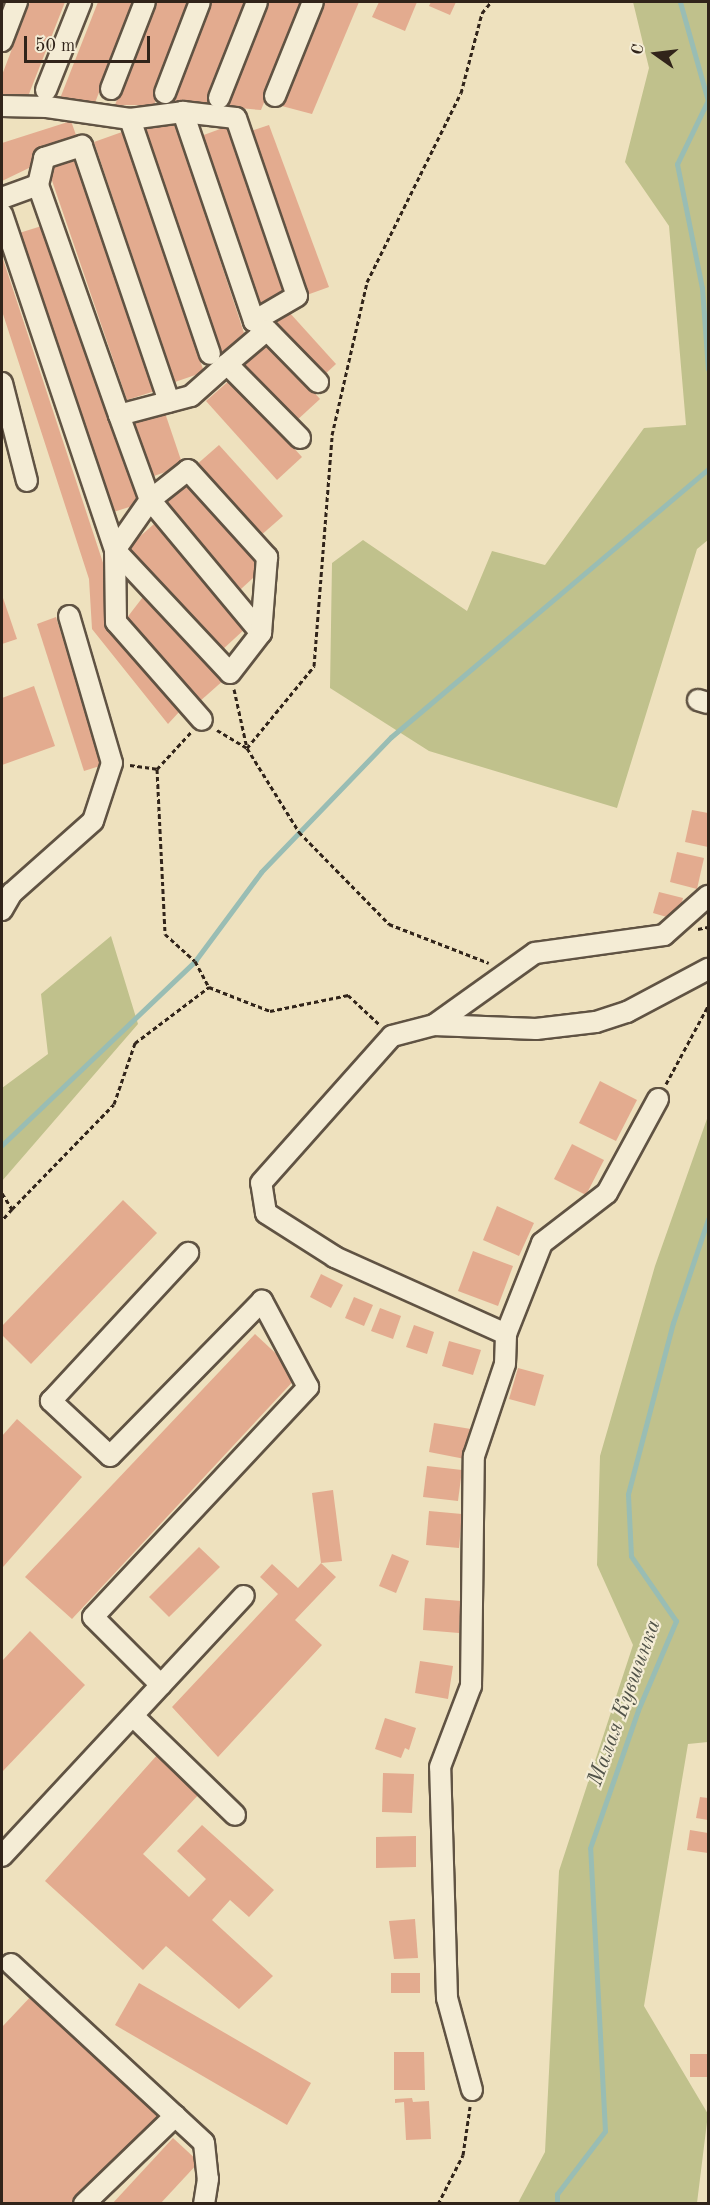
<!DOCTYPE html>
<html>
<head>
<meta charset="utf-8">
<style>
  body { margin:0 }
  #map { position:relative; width:710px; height:2205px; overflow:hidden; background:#eee1be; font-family:"Old Standard TT",serif }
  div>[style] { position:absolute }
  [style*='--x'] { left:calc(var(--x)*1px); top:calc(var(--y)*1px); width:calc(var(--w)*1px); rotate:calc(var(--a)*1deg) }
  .green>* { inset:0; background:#c0c18c }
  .stream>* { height:5px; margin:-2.5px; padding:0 2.5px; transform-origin:2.5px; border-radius:2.5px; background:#99bdb4 }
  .building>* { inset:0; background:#e3ab8f }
  .path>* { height:3px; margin-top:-1.5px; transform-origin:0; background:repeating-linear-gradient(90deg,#31241a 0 4.5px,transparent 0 7.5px) }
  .roads { filter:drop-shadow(2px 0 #605343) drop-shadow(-2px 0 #605343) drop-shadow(0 2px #605343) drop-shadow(0 -2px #605343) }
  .minor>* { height:20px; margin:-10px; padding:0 10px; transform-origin:10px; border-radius:10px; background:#f4ecd5 }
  span { translate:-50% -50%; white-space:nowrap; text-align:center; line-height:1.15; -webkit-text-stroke:4.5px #f4ecd5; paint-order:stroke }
  .water-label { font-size:22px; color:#505248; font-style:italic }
  .frame { position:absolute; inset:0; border:3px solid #31241a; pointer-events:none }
  .north { position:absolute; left:626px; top:24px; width:60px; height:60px; -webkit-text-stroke:4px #f4ecd5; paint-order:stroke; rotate:284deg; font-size:16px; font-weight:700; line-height:24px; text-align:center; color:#31241a }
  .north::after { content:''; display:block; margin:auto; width:21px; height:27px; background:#31241a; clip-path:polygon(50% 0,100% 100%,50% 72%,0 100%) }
  .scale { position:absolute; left:24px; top:36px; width:126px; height:27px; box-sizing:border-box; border:3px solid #31241a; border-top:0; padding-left:8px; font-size:18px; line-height:21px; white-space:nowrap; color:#31241a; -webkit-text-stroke:4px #f4ecd5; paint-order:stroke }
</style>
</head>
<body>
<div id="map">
  <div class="green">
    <div style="clip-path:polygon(633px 2px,708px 2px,708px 540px,697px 549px,617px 808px,429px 751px,330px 688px,332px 563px,363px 540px,467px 611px,492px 551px,545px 565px,644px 428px,686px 425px,669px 226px,625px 162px,649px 68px)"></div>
    <div style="clip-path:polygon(111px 936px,138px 1024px,2px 1181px,2px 1088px,48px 1054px,41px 994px)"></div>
    <div style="clip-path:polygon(708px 1116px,708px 1742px,688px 1744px,644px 2006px,708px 2114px,697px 2203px,518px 2203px,545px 2152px,559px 1871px,633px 1645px,597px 1565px,600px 1456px,655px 1266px)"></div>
  </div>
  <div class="stream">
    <div style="--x:680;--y:2;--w:103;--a:74.2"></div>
    <div style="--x:708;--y:100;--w:71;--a:115.8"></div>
    <div style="--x:677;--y:164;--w:126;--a:78.6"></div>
    <div style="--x:702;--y:288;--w:81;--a:85.8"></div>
    <div style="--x:2;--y:1145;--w:267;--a:-43.6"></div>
    <div style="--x:195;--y:961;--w:111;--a:-53.4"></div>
    <div style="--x:261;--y:872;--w:187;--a:-46.1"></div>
    <div style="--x:391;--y:737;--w:415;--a:-40.2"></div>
    <div style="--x:557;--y:2204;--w:10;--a:-90"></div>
    <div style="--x:557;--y:2194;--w:79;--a:-52.7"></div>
    <div style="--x:605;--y:2131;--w:283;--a:-93"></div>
    <div style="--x:590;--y:1848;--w:146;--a:-70.8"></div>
    <div style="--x:638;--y:1710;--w:97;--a:-66.9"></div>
    <div style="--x:676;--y:1621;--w:79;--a:-124.7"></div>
    <div style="--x:631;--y:1556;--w:62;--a:-92.8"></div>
    <div style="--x:628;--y:1494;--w:177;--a:-75.3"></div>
    <div style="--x:673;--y:1323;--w:110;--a:-71.4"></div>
  </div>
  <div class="building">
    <div style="clip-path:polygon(30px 2px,65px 2px,27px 99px,2px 99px,2px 75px)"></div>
    <div style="clip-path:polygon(98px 2px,134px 2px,93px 108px,59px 101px)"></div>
    <div style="clip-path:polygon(155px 2px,193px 2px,154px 105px,115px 105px)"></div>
    <div style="clip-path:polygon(212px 2px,248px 2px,208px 104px,173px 102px)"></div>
    <div style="clip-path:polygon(269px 2px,304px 2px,261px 110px,227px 107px)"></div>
    <div style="clip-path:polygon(323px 2px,359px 2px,312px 114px,278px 105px)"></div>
    <div style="clip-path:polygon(379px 2px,417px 2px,405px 31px,372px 17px)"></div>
    <div style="clip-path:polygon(431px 2px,456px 2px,450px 15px,429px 6px)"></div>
    <div style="clip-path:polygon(173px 117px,244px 333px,218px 360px,143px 127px)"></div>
    <div style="clip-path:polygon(71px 121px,76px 135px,36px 151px,29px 168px,2px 181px,2px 143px)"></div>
    <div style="clip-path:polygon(231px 125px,289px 298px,259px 308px,201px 136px)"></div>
    <div style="clip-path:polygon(269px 125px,329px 287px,304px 296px,248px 132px)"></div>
    <div style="clip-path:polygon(122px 132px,204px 372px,175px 382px,94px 142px)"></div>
    <div style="clip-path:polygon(75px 156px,155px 391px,127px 400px,47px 166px)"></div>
    <div style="clip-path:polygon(48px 224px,139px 504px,107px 514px,16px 234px)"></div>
    <div style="clip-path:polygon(2px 256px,108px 578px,109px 629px,180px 711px,168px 724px,92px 629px,89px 579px,2px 311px)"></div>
    <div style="clip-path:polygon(289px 312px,336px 364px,322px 377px,274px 325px)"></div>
    <div style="clip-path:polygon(265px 338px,320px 399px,295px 422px,240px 361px)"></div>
    <div style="clip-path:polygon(231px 379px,302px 457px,277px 480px,206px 401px)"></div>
    <div style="clip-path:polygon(164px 410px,183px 466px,151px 477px,131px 421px)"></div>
    <div style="clip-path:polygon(219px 445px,283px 516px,259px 537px,195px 466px)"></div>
    <div style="clip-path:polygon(183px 479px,264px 568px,241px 589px,160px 500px)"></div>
    <div style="clip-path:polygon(154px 524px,247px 627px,221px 651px,128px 547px)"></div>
    <div style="clip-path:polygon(146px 593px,225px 679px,199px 702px,126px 619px)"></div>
    <div style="clip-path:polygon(2px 595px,17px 639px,2px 644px)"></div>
    <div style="clip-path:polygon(56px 617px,103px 765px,84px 771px,37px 624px)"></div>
    <div style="clip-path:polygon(34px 686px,55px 746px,2px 765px,2px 698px)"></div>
    <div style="clip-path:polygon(692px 810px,708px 813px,708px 847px,685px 842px)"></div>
    <div style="clip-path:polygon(677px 852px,704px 858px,697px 889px,670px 882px)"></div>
    <div style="clip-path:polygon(659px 892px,683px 898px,677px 920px,653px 913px)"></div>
    <div style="clip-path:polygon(600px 1081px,637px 1100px,616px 1141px,579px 1123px)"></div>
    <div style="clip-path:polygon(572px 1144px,604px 1160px,586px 1195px,554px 1179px)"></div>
    <div style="clip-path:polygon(123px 1200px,157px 1233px,31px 1364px,2px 1335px,2px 1326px)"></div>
    <div style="clip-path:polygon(497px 1206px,534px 1223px,519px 1256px,483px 1240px)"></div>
    <div style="clip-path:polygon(473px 1251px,513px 1266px,498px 1306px,458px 1291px)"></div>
    <div style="clip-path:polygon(321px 1274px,343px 1285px,331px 1308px,310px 1297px)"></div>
    <div style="clip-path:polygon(354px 1297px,373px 1305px,364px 1326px,345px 1318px)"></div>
    <div style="clip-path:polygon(380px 1308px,401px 1316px,393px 1339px,371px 1331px)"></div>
    <div style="clip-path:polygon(414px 1325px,434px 1332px,427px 1354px,406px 1347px)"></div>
    <div style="clip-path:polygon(255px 1334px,299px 1375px,72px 1619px,25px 1577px)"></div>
    <div style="clip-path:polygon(449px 1341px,481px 1350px,473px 1375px,442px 1366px)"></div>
    <div style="clip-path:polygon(518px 1368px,544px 1375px,535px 1406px,509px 1399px)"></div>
    <div style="clip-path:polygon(17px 1419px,82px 1477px,3px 1567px,2px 1436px)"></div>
    <div style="clip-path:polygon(434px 1423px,471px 1429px,465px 1459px,429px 1452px)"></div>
    <div style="clip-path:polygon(427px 1466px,462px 1470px,458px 1501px,423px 1497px)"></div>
    <div style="clip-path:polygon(333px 1490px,342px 1561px,321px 1563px,312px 1493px)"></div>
    <div style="clip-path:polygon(429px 1511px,462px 1514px,459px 1548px,426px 1545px)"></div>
    <div style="clip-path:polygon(199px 1547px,220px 1567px,169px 1617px,149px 1597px)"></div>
    <div style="clip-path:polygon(392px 1554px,409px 1561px,396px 1593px,379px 1586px)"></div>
    <div style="clip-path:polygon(321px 1563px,336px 1577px,295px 1620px,322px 1645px,218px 1757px,172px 1707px,278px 1594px,260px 1577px,272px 1564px,298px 1588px)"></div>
    <div style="clip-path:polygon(425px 1598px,461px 1601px,459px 1633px,423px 1630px)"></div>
    <div style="clip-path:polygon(30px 1631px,85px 1685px,2px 1772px,2px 1661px)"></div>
    <div style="clip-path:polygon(420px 1661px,453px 1666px,448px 1699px,415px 1693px)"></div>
    <div style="clip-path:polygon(385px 1718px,416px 1728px,409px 1750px,405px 1748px,401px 1758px,375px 1749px)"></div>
    <div style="clip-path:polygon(158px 1754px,202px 1791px,143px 1854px,189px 1897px,206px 1879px,177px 1851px,202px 1825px,274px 1890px,249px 1917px,230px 1900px,212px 1920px,273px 1976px,239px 2009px,166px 1946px,143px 1970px,45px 1881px)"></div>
    <div style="clip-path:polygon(383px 1773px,414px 1774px,412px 1813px,382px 1812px)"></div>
    <div style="clip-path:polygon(700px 1797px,708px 1798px,708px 1820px,696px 1818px)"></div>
    <div style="clip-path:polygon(690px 1830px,708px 1833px,708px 1853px,687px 1850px)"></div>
    <div style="clip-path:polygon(416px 1836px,416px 1867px,376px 1868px,376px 1837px)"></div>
    <div style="clip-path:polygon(415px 1919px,418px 1958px,394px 1959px,389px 1921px)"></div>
    <div style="clip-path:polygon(391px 1973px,420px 1973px,420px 1993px,391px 1993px)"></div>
    <div style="clip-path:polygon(139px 1983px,311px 2083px,287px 2125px,115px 2025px)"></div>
    <div style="clip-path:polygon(34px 1993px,160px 2113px,74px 2204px,2px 2204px,2px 2027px)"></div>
    <div style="clip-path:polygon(394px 2052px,424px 2052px,425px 2090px,394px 2090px)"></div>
    <div style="clip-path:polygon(690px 2054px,707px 2054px,707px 2077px,690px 2077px)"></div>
    <div style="clip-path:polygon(412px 2098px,413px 2102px,429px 2101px,431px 2139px,406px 2140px,404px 2102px,395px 2103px,395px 2099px)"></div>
    <div style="clip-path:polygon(173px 2138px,199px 2162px,160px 2204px,112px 2204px)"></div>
  </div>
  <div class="path">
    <div style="--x:234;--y:689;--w:60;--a:77.6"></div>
    <div style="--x:247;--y:748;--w:99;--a:58.2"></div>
    <div style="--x:299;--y:832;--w:129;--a:45.6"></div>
    <div style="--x:389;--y:924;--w:107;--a:21.3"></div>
    <div style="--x:217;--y:730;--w:35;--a:31"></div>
    <div style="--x:247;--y:748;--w:106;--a:-50.7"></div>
    <div style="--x:314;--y:666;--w:232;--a:-85.5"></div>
    <div style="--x:332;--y:435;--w:157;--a:-77.1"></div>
    <div style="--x:367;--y:282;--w:211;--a:-63.6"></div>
    <div style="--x:461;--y:93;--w:83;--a:-75.3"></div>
    <div style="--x:482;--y:13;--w:14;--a:-51"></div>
    <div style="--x:130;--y:765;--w:27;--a:8"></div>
    <div style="--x:157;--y:769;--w:165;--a:87.2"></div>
    <div style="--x:165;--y:934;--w:40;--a:42"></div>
    <div style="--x:195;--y:961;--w:30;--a:62"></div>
    <div style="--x:157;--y:769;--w:50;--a:-47.4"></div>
    <div style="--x:698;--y:929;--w:10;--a:-11"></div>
    <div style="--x:666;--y:1084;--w:89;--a:-61.7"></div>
    <div style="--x:2;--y:1193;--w:19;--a:58"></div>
    <div style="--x:12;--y:1209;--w:15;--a:132"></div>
    <div style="--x:12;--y:1209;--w:146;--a:-45.8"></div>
    <div style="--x:114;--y:1104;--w:65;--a:-71"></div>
    <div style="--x:135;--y:1043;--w:93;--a:-37.1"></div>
    <div style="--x:209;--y:987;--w:66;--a:21.5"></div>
    <div style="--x:270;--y:1011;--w:80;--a:-11.6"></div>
    <div style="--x:348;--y:995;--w:44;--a:43.2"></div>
    <div style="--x:438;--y:2204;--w:55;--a:-63"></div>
    <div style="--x:463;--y:2155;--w:49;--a:-81.7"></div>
  </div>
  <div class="roads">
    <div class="minor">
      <div style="--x:2;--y:41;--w:42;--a:-69"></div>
      <div style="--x:111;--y:89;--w:93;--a:-68.7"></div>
      <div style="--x:46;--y:90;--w:95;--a:-68.3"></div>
      <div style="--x:165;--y:93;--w:97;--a:-69"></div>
      <div style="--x:275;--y:96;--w:101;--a:-68"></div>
      <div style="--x:219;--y:98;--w:103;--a:-68.4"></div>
      <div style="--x:2;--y:106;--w:45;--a:1.3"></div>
      <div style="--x:47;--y:107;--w:84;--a:8.2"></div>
      <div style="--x:130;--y:119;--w:53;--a:-7.5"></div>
      <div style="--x:183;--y:112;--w:53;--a:6.5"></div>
      <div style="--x:236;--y:118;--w:188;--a:71.1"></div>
      <div style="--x:297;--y:296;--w:50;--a:149.8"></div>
      <div style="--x:254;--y:321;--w:221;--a:-108.8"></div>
      <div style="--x:130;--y:119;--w:248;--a:71.2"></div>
      <div style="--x:38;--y:185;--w:244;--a:70.6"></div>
      <div style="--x:119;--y:415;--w:74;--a:-14.8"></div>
      <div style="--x:191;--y:396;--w:48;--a:-41.6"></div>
      <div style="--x:227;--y:364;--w:104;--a:45.4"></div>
      <div style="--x:2;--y:198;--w:38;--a:-20"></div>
      <div style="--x:38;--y:185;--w:28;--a:-77"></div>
      <div style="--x:44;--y:158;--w:40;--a:-18"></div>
      <div style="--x:82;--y:146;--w:270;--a:71.2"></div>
      <div style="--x:2;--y:214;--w:354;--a:71.4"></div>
      <div style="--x:115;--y:550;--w:168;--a:46.9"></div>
      <div style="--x:230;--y:673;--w:51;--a:-52.2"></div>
      <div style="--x:261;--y:633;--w:173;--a:-129.8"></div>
      <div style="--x:150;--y:500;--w:61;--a:125"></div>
      <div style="--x:115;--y:550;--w:72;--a:89.2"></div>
      <div style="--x:116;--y:622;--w:130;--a:48.7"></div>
      <div style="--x:227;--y:364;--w:52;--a:-40.4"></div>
      <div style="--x:267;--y:330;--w:73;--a:45.6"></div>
      <div style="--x:2;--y:383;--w:101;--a:75.7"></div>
      <div style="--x:119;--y:415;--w:90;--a:70"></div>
      <div style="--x:150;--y:500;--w:48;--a:-38.3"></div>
      <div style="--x:188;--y:470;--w:118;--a:47.8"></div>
      <div style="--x:267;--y:557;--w:76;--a:94.5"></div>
      <div style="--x:698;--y:700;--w:10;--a:17"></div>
      <div style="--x:2;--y:910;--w:20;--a:-60"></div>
      <div style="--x:12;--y:893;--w:108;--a:-41.6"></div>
      <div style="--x:93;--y:821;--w:61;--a:-71.9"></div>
      <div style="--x:112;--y:763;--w:153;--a:-106.3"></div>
      <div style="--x:434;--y:1025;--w:124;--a:-35.5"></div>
      <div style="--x:535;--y:953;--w:130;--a:-7.9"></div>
      <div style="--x:664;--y:935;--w:59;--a:-41.6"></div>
      <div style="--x:506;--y:1334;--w:188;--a:-155.8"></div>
      <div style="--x:335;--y:1257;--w:82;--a:-147.5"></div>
      <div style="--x:266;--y:1213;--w:30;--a:-99"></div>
      <div style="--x:261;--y:1183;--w:197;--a:-48.3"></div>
      <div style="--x:392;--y:1036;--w:43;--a:-14.7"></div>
      <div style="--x:434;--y:1025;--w:102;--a:2.2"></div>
      <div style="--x:536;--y:1029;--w:60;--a:-6.7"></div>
      <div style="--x:596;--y:1022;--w:33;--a:-18"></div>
      <div style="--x:627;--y:1012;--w:92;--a:-28"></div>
      <div style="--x:161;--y:1685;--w:96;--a:-135"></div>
      <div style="--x:93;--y:1617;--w:315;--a:-46.9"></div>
      <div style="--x:308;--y:1387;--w:98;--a:-118.1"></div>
      <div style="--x:262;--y:1301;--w:217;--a:134.4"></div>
      <div style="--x:110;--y:1456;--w:81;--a:-137"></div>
      <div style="--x:51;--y:1401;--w:202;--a:-47.2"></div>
      <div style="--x:133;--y:1716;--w:142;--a:44.1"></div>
      <div style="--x:2;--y:1856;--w:355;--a:-47.1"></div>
      <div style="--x:11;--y:1964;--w:263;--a:42.8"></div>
      <div style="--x:204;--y:2143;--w:36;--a:84"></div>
      <div style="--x:208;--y:2179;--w:25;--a:99"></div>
      <div style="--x:472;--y:2090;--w:95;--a:-105.2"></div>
      <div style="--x:447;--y:1998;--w:231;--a:-91.7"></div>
      <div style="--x:440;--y:1767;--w:87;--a:-69.1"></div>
      <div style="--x:471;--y:1686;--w:230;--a:-89.3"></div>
      <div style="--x:474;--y:1456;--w:97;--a:-71.4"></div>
      <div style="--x:505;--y:1364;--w:30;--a:-88"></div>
      <div style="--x:506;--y:1334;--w:98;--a:-68.4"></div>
      <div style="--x:542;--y:1243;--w:82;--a:-37.6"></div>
      <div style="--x:607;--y:1193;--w:107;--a:-61.5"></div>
      <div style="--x:84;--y:2204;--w:127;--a:-44"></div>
    </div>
  </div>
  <div class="water-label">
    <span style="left:625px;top:1703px;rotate:-70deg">Малая Кувшинка</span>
  </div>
  <div class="frame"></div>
  <div class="north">С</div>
  <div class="scale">50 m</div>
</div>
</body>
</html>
